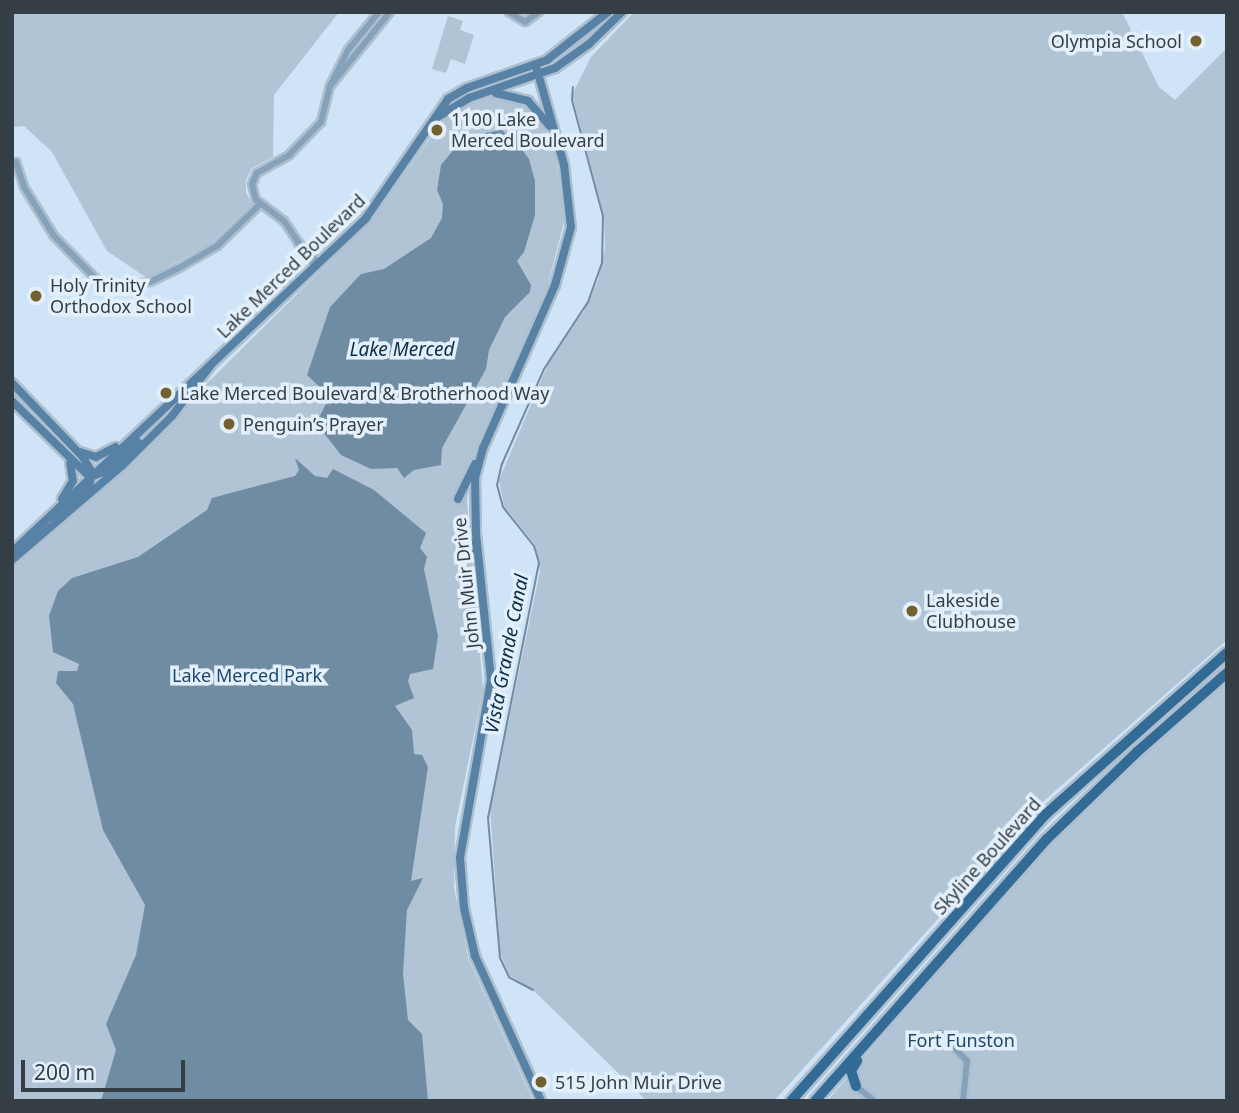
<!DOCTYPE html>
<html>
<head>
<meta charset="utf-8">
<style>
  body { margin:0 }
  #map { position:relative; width:1239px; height:1113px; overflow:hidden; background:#cfe4f6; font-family:"Noto Sans",sans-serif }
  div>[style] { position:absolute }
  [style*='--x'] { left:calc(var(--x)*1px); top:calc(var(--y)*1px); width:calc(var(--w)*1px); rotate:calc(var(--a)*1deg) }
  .green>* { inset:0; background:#b1c4d5 }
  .water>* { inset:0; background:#708ca3 }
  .stream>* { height:2px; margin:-1px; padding:0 1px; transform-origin:1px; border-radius:1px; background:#708ca3 }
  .roads { filter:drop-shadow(2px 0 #adbfcf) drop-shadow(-2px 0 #adbfcf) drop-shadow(0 2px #adbfcf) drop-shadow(0 -2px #adbfcf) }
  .street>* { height:6px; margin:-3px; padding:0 3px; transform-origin:3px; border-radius:3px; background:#85a2ba }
  .secondary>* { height:8px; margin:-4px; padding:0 4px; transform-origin:4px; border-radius:4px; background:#5782a6 }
  .primary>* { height:10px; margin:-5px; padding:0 5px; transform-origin:5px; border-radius:5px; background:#336b97 }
  .dots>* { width:19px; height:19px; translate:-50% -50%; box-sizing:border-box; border:4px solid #e3f0fb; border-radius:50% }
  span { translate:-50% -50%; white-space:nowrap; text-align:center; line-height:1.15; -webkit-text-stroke:7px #e3f0fb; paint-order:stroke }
  .poi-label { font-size:18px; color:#363e45 }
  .right { translate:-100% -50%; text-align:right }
  .left { translate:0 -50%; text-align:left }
  .street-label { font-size:18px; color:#363e45 }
  .park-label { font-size:18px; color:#1b496c }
  .water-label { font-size:19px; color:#0a2e48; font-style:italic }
  .frame { position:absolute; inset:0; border:14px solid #363e45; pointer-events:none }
  .scale { position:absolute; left:21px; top:1060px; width:164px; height:32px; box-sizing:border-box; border:4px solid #363e45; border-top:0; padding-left:9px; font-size:21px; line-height:24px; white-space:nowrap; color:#363e45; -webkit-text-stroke:5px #e3f0fb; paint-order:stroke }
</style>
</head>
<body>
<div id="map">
  <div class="green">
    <div style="clip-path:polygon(12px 12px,339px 12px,274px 95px,273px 157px,252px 168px,246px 180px,246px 193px,252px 204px,210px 244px,147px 278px,107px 251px,52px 152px,24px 126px,12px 127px)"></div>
    <div style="clip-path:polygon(634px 12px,1122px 12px,1159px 87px,1175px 100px,1227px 48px,1227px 640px,1046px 799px,774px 1101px,647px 1101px,533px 990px,510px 976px,500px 953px,490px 809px,540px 571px,535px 545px,504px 506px,499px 480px,548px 364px,584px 311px,598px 280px,605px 247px,604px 216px,572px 95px,591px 57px)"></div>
    <div style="clip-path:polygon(448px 16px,463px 21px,460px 30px,474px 35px,465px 64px,451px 59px,446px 73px,432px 69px)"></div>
    <div style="clip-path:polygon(492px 97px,523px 105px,544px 127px,556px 158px,565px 218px,546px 292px,470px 471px,467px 501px,483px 690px,455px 827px,454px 888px,468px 958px,533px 1101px,12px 1101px,12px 567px,95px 494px,371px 221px,446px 116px,458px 106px)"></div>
    <div style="clip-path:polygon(1227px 679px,1227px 1101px,827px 1101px,1051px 841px,1153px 742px)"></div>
  </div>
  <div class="water">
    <div style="clip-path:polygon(502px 130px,510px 138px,517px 130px,518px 144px,529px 159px,535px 181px,535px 215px,524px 252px,517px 261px,531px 285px,530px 292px,505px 317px,489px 350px,486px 369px,442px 448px,441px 465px,414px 470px,404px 478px,397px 468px,371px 469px,341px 455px,316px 423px,327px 402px,326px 393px,307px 375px,330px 307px,361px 274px,384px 269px,431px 238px,442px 218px,443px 204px,437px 190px,441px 165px,464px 137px)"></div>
    <div style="clip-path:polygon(295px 458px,315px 476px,327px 478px,333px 469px,374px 490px,426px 533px,420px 548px,427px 557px,424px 569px,438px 636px,433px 669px,410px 674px,408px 681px,414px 698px,395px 706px,412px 730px,414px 754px,422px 755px,428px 767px,411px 881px,423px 878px,407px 910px,403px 974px,408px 1020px,422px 1034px,428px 1101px,101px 1101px,116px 1050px,106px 1024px,136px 955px,145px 905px,103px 830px,73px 704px,56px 683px,58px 671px,77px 671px,79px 664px,53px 652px,49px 616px,58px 591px,72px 578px,138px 557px,207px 510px,212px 498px,295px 476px,299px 470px)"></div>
  </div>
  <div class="stream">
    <div style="--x:533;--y:990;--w:27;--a:-152"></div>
    <div style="--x:509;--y:977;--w:21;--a:-115"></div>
    <div style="--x:500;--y:958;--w:141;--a:-94.9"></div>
    <div style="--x:488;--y:818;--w:260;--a:-78.7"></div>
    <div style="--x:539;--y:563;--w:18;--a:-106"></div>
    <div style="--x:534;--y:546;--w:50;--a:-128.5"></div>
    <div style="--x:503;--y:507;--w:23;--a:-105"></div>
    <div style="--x:497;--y:485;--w:22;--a:-77"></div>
    <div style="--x:502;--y:464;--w:104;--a:-66.1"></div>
    <div style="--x:544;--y:369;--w:80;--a:-56.7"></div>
    <div style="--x:588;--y:302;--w:41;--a:-70.3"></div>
    <div style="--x:602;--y:263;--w:47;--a:-88.8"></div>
    <div style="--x:603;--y:216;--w:120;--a:-105"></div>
    <div style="--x:572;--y:100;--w:13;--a:-86"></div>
  </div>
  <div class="roads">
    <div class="street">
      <div style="--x:509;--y:12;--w:19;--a:32"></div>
      <div style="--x:525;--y:22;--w:17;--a:-36"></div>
      <div style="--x:330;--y:86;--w:40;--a:-63.4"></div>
      <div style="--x:348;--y:50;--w:49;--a:-50.8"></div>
      <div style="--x:16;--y:162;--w:26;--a:72"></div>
      <div style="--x:24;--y:187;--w:57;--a:58.5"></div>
      <div style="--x:54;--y:236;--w:60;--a:45.7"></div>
      <div style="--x:96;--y:279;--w:16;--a:30"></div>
      <div style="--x:110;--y:287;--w:40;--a:-7.1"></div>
      <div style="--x:150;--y:282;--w:32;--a:-26"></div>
      <div style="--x:179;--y:268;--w:44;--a:-30.1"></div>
      <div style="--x:217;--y:246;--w:59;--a:-44.3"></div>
      <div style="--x:298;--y:243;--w:29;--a:44"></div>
      <div style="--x:315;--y:267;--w:55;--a:-124"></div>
      <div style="--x:284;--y:221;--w:35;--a:-143"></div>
      <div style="--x:256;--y:200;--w:16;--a:-104"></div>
      <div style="--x:252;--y:184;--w:12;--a:-66"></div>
      <div style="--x:257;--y:173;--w:37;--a:-29"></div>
      <div style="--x:289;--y:155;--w:46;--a:-45.9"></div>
      <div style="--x:321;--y:122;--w:37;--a:-76"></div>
      <div style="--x:330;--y:86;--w:95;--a:-51"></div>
      <div style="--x:940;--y:1033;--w:39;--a:46"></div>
      <div style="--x:967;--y:1061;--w:40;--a:95.7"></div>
      <div style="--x:856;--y:1086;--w:23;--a:40"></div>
    </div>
    <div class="secondary">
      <div style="--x:536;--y:66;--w:103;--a:74.2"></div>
      <div style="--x:564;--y:165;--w:62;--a:83.6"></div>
      <div style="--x:571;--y:227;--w:60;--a:105.4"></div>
      <div style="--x:555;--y:285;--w:178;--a:113.8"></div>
      <div style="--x:483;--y:448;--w:30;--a:105"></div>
      <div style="--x:475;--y:477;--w:57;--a:89"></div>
      <div style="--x:476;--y:534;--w:147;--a:84.1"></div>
      <div style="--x:491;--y:680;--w:181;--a:99.9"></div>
      <div style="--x:460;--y:858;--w:50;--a:85.4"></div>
      <div style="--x:464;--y:908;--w:49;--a:77.1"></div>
      <div style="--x:475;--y:956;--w:159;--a:65.5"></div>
      <div style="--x:496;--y:93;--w:33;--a:14"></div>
      <div style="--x:528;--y:101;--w:33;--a:49"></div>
      <div style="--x:436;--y:118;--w:39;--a:-31"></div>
      <div style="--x:469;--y:98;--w:91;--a:-19.2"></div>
      <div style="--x:555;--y:68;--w:42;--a:-35.2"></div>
      <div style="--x:589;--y:44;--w:46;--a:-44.1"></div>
      <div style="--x:12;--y:383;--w:101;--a:46.2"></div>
      <div style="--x:82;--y:456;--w:19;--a:58"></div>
      <div style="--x:92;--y:472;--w:15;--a:101"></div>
      <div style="--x:89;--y:487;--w:47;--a:135.9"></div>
      <div style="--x:12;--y:401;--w:109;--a:44.3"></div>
      <div style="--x:90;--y:477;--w:19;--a:-21"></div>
      <div style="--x:108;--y:470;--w:41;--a:-43"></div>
      <div style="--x:80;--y:452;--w:17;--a:17"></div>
      <div style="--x:96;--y:457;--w:22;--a:-27"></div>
      <div style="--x:62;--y:499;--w:21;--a:-59"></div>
      <div style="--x:73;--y:481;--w:18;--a:-99"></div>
      <div style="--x:458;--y:499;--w:39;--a:-64"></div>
      <div style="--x:461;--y:532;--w:26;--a:50"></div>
      <div style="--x:12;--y:552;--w:487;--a:-43.3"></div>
      <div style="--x:366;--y:218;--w:145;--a:-55.4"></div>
      <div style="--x:448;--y:99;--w:22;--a:-30"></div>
      <div style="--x:467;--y:88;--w:85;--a:-19.3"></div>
      <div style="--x:547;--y:60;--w:78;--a:-38.2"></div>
      <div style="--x:12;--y:560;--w:146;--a:-40.6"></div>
      <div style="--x:123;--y:465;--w:69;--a:-45"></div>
      <div style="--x:172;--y:416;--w:64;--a:-52.6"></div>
    </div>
    <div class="primary">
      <div style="--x:856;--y:1086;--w:16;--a:-108"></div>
      <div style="--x:851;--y:1071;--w:12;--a:-59"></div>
      <div style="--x:791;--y:1101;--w:384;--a:-48.4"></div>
      <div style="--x:1046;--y:814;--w:242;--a:-41.7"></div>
      <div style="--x:815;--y:1101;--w:350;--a:-48.5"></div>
      <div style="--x:1047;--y:839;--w:125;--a:-44"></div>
      <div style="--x:1137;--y:752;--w:120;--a:-41.3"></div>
    </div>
  </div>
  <div class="dots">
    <div style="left:1196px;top:41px;background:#745f2f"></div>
    <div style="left:437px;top:130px;background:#745f2f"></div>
    <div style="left:36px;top:296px;background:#745f2f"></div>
    <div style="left:166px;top:393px;background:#745f2f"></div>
    <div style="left:229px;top:424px;background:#745f2f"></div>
    <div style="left:912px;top:611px;background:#745f2f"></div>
    <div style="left:541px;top:1082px;background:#745f2f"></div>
  </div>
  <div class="poi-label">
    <span class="right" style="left:1182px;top:41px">Olympia School</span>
    <span class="left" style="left:451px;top:130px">1100 Lake<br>Merced Boulevard</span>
    <span class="left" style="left:50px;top:296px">Holy Trinity<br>Orthodox School</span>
    <span class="left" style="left:180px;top:393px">Lake Merced Boulevard &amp; Brotherhood Way</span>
    <span class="left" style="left:243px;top:424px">Penguin’s Prayer</span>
    <span class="left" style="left:926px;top:611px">Lakeside<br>Clubhouse</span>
    <span class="left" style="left:555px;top:1082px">515 John Muir Drive</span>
  </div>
  <div class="street-label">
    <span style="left:291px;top:266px;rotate:-44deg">Lake Merced Boulevard</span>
    <span style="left:466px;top:583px;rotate:-96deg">John Muir Drive</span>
    <span style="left:987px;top:856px;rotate:-48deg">Skyline Boulevard</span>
  </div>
  <div class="park-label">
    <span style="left:247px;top:675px">Lake Merced Park</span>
    <span style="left:961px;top:1040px">Fort Funston</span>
  </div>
  <div class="water-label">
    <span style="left:402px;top:350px">Lake Merced</span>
    <span style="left:507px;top:654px;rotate:-79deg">Vista Grande Canal</span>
  </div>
  <div class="frame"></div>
  <div class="scale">200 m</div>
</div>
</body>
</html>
